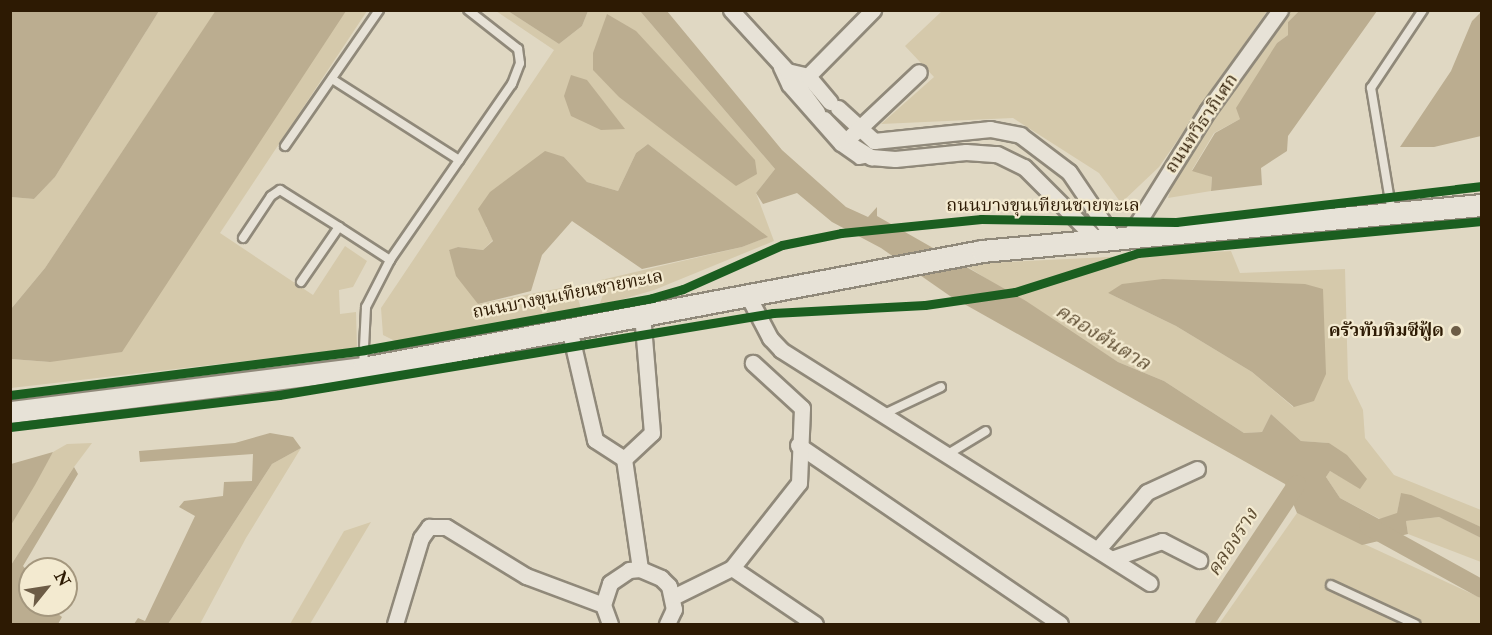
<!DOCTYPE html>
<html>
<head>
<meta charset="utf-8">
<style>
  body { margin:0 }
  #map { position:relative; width:1492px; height:635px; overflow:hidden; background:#e0d8c3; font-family:"IM FELL Double Pica","Noto Serif Thai",serif }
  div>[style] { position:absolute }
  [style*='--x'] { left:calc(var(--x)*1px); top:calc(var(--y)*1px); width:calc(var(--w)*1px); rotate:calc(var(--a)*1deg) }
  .green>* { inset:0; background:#d5c9ab }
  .water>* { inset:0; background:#bbad90 }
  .canal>* { height:18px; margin:-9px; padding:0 9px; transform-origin:9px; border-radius:9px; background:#bbad90 }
  .roads { filter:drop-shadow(2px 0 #90897a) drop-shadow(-2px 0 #90897a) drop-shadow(0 2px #90897a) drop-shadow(0 -2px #90897a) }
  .lane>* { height:8px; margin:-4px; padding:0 4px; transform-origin:4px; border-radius:4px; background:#e7e2d7 }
  .street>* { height:15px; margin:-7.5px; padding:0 7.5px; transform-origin:7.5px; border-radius:7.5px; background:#e7e2d7 }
  .secondary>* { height:21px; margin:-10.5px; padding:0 10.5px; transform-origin:10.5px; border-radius:10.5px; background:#e7e2d7 }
  .cycleway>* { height:9px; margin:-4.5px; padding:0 4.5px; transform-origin:4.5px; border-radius:4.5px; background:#1b5e20 }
  .dots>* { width:16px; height:16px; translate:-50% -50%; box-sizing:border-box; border:3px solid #f3ead0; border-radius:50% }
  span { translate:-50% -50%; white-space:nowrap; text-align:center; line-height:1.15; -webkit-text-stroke:4.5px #f3ead0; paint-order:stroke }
  .street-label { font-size:18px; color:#2d1a03 }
  .poi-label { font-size:18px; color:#2d1a03; font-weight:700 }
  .right { translate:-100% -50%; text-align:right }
  .water-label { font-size:20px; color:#5f4e33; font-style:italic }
  .frame { position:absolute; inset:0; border:12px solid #2d1a03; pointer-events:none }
  .north { position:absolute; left:18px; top:557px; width:60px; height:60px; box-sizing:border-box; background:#f3ead0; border:2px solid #a4977e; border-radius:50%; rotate:60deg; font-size:16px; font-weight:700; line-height:24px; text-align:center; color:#2d1a03 }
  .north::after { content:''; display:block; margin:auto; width:21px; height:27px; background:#6c5c46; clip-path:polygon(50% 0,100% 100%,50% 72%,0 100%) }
</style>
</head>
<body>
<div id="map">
  <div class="green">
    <div style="clip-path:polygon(159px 11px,216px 11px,45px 268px,11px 309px,11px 197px,34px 199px,55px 177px)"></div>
    <div style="clip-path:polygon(346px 11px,367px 11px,220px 233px,313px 295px,345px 246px,367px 261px,353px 287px,339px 290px,340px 314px,356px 312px,357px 348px,11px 388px,10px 359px,50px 362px)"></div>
    <div style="clip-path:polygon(496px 11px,508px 11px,559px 44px,582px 26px,588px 11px,640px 11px,775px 169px,756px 193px,774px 241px,654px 290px,599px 306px,605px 289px,601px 280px,742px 247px,767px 237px,648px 144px,636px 153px,618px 191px,587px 182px,564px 157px,486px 227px,493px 240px,483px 250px,458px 247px,449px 251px,478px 304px,567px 287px,577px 296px,581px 308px,399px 343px,383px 335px,381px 308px,554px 50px)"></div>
    <div style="clip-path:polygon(942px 11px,1267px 11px,1159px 167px,1121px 203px,1099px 173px,1013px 118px,881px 124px,934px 77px,905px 46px)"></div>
    <div style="clip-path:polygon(1287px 11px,1299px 11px,1288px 22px,1288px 35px,1277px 43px,1240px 119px,1214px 133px,1192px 170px,1212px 177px,1211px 191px,1168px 198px,1178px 166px)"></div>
    <div style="clip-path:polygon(evenodd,1231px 251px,1240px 273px,1345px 269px,1348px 379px,1363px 410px,1365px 438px,1394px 475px,1481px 510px,1481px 527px,1401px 494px,1397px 514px,1380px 519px,1340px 498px,1326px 477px,1330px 471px,1360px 488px,1329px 443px,1301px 441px,1271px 414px,1262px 432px,1244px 433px,1164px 381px,1118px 362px,968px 267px,987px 263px,1231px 251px,1236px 284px,1305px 284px,1293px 407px,1252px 372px,1176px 326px,1108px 293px,1236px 284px)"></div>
    <div style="clip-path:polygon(92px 443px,74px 467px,11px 565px,10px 525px,53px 452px,67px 444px)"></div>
    <div style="clip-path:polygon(301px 448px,246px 538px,200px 624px,168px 624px,272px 464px)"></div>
    <div style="clip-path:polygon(1297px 513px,1481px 598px,1481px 624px,1219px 624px)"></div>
    <div style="clip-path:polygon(1439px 517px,1481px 538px,1481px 562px,1408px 534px,1406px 521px)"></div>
    <div style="clip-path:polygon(371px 522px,310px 624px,290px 624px,344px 531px)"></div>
  </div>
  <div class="water">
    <div style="clip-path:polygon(11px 10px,159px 11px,55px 177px,34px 199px,11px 197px)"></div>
    <div style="clip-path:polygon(216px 10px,346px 11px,122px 352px,50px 362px,11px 359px,11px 309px,45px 268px)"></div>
    <div style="clip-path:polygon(508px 11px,588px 11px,582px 26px,559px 44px)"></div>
    <div style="clip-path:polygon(640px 11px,667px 11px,782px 150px,846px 207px,868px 217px,877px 207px,877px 216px,1026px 301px,1118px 362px,1164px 381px,1244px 433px,1262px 432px,1271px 414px,1301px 441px,1329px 443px,1347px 455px,1367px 479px,1360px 489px,1330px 471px,1326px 477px,1340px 498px,1379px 519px,1397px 513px,1401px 493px,1411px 495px,1481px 527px,1481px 538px,1439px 517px,1406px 521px,1408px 534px,1362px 545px,1297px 513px,1285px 484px,950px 296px,881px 248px,832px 222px,797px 193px,763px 204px,756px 193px,775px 169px)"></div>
    <div style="clip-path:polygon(1299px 11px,1377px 11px,1288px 136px,1287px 151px,1261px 168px,1262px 185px,1211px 191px,1212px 177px,1192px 171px,1215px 133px,1240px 119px,1236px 108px,1277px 43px,1288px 35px,1288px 22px)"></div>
    <div style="clip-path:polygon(1482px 11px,1481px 136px,1434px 147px,1400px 147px,1451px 71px,1472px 21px)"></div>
    <div style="clip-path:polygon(607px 14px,636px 31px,755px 160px,757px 174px,736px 186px,619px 97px,593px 70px,593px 53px)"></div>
    <div style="clip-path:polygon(571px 75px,587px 80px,625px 129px,601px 130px,571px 116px,564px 96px)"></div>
    <div style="clip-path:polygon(648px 144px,768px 237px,742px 247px,642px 269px,572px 221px,542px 255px,531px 291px,478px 304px,456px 276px,449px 250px,458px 247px,483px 250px,493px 241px,478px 209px,490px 192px,545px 151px,564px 157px,587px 182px,618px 191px,636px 153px)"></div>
    <div style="clip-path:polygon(1163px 279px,1305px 284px,1323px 289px,1326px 374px,1314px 401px,1294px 407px,1252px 372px,1176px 326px,1108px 293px,1122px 284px)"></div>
    <div style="clip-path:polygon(270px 433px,293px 437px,301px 448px,272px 464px,168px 624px,134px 624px,138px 618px,145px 621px,195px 516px,179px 507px,184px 501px,223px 496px,224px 482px,252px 481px,253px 454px,140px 462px,139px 451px,235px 443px)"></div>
    <div style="clip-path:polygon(53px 452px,35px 485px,11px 525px,11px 464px)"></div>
    <div style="clip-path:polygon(74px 467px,78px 474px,23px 566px,29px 573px,22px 587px,30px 593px,30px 605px,46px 605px,62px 617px,58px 624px,11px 624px,11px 565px)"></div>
  </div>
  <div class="canal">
    <div style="--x:1368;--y:526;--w:130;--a:28.9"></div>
    <div style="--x:1204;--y:624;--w:168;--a:-56.4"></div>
  </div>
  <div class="roads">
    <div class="lane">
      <div style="--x:778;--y:68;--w:21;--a:65"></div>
      <div style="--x:787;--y:87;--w:79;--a:48.6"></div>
      <div style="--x:839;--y:146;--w:24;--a:35"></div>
      <div style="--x:859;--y:160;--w:10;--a:-11"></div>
      <div style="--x:332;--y:79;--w:151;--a:32.5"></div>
      <div style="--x:285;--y:146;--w:165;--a:-55.3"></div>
      <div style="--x:1392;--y:213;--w:127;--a:-99.5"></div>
      <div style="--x:1371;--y:88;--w:94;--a:-56.3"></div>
      <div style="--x:243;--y:238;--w:50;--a:-56.3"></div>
      <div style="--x:271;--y:196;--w:11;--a:-34"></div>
      <div style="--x:280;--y:190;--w:70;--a:32.1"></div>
      <div style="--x:301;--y:282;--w:67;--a:-55.4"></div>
      <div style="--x:339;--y:227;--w:61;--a:32.9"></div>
      <div style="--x:363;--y:367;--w:60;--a:-87.1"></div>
      <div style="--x:366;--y:307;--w:53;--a:-62.9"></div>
      <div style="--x:390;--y:260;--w:214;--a:-55.3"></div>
      <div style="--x:512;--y:84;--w:22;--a:-69"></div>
      <div style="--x:520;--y:63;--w:14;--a:-98"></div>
      <div style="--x:518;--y:49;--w:63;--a:-142"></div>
      <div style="--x:884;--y:414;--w:63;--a:-25.3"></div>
      <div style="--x:948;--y:454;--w:44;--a:-31.2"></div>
      <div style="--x:1331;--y:585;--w:93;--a:24.9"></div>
    </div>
    <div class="street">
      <div style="--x:731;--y:10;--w:83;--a:47.4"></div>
      <div style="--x:796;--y:88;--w:110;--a:-45.4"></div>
      <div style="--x:838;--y:108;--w:49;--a:42.5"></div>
      <div style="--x:874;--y:141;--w:117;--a:-5.9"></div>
      <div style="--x:990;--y:129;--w:31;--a:11"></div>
      <div style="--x:1020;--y:135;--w:61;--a:37.1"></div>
      <div style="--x:1069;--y:172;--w:82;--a:55.9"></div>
      <div style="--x:817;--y:112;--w:51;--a:-126.2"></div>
      <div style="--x:787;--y:71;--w:22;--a:13"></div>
      <div style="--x:808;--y:76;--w:34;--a:50"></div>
      <div style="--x:824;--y:119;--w:30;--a:46"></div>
      <div style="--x:845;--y:141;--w:31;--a:32"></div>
      <div style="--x:871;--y:157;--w:24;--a:5"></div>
      <div style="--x:895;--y:159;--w:71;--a:-5.6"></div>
      <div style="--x:966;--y:152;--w:31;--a:4"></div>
      <div style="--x:997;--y:154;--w:30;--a:26"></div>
      <div style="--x:1024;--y:167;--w:105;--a:45"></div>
      <div style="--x:851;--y:136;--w:93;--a:-43.3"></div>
      <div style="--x:1127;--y:240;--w:153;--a:-58.1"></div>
      <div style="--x:1208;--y:110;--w:123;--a:-54.2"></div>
      <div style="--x:747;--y:294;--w:50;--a:62.4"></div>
      <div style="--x:770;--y:338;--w:16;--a:47"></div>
      <div style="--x:781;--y:350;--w:436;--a:32.3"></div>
      <div style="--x:569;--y:328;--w:115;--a:76.9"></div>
      <div style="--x:595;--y:440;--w:35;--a:33"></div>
      <div style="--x:624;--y:459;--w:111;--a:81.7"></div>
      <div style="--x:798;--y:445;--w:317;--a:34.3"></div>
      <div style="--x:624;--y:459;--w:38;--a:-43"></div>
      <div style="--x:652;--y:433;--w:120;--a:-94.8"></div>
      <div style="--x:1098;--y:549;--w:75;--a:-49.3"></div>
      <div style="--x:1147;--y:492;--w:55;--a:-24.7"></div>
      <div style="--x:1114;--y:558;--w:51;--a:-19.5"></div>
      <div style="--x:1162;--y:541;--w:42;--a:27.2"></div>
      <div style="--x:732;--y:568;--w:100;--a:34"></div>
      <div style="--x:673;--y:597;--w:66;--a:-26.2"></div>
      <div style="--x:732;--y:568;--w:108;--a:-51.8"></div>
      <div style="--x:799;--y:483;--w:75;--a:-87.7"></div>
      <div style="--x:802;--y:408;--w:67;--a:-137.4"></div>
      <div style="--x:395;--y:624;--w:90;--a:-73.2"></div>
      <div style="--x:421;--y:538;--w:14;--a:-54"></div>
      <div style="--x:429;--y:527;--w:17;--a:0"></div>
      <div style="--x:446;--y:527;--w:94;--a:31.5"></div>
      <div style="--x:526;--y:576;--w:82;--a:20.6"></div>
      <div style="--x:610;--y:624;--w:20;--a:-110"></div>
      <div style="--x:603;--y:605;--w:23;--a:-72"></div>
      <div style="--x:610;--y:583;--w:23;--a:-34"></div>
      <div style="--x:629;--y:570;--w:11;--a:-5"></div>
      <div style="--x:640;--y:569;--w:23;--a:23"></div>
      <div style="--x:661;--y:578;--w:11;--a:45"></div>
      <div style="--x:669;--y:586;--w:24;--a:78"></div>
      <div style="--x:674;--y:609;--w:17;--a:115"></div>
    </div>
    <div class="secondary">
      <div style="--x:10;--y:412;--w:356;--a:-7.1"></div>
      <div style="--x:363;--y:368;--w:630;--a:-10.7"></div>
      <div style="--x:982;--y:251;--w:502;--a:-5.26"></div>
    </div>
  </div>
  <div class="cycleway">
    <div style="--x:10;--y:395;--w:357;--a:-7.2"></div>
    <div style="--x:364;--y:350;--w:293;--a:-10.2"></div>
    <div style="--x:652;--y:298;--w:32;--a:-16"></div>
    <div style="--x:683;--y:289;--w:108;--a:-24"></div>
    <div style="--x:782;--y:245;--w:60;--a:-11.5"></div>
    <div style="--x:841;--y:233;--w:141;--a:-5.7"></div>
    <div style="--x:981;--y:219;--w:195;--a:0.9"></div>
    <div style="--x:1176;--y:222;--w:308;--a:-6.7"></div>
    <div style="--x:10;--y:427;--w:271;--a:-6.8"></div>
    <div style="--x:279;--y:395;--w:501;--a:-9.42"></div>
    <div style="--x:773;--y:313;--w:152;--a:-3"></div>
    <div style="--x:925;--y:305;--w:91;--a:-8.2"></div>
    <div style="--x:1015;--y:292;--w:129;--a:-17.6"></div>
    <div style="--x:1138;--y:253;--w:345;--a:-5.3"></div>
  </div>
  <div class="dots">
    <div style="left:1456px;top:331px;background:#6c5c46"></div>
  </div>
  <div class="street-label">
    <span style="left:1202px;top:124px;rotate:-56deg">ถนนทวีธาภิเศก</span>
    <span style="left:1043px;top:206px">ถนนบางขุนเทียนชายทะเล</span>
    <span style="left:568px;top:295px;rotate:-11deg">ถนนบางขุนเทียนชายทะเล</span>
  </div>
  <div class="poi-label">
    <span class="right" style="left:1444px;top:331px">ครัวทับทิมซีฟู้ด</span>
  </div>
  <div class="water-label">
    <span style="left:1103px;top:337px;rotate:32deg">คลองต้นตาล</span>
    <span style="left:1232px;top:542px;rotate:-57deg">คลองราง</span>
  </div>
  <div class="frame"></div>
  <div class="north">N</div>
</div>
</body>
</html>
